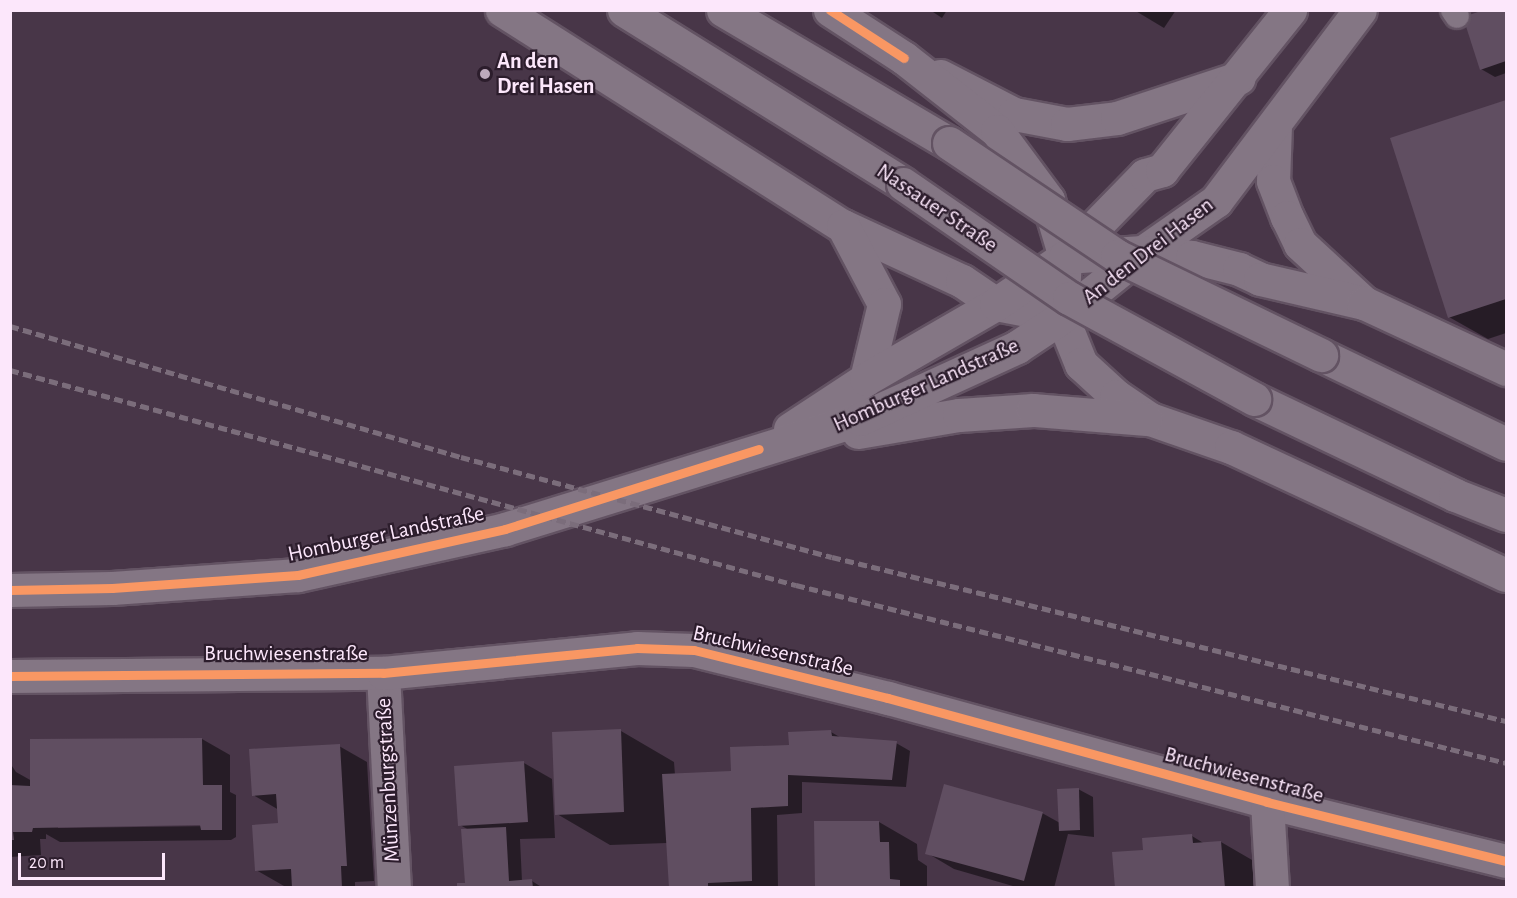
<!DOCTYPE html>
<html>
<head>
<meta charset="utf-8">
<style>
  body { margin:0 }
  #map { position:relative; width:1517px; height:898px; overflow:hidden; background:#483648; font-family:"Alegreya Sans",sans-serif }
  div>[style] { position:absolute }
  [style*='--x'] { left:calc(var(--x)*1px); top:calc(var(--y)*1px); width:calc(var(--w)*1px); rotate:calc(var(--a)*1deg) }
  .shadow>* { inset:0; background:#0007 }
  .building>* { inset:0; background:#604e61 }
  .roads { filter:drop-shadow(2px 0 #635363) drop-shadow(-2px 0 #635363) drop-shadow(0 2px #635363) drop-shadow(0 -2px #635363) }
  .service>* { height:24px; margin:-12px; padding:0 12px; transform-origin:12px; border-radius:12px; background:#847684 }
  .minor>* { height:33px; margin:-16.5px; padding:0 16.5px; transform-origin:16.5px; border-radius:16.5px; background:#847684 }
  .secondary>* { height:33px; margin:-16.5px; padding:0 16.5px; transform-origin:16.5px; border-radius:16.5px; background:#847684 }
  .rail>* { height:4.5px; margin-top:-2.25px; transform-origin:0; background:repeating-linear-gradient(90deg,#7b6d7b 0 9px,transparent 0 13.5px) }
  .bridges { filter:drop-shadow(2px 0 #635363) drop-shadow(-2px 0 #635363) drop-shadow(0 2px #635363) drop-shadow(0 -2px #635363) }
  .secondary-bridge>* { height:33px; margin:-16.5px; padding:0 16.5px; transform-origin:16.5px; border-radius:16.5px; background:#847684 }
  .cycleway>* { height:9px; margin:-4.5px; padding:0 4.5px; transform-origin:4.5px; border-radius:4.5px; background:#f99763 }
  .dots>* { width:16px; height:16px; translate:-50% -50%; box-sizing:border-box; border:3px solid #2c1d2c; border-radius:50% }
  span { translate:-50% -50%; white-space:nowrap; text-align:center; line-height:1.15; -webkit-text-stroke:4.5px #2c1d2c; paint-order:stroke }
  .poi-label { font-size:22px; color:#fce7fb; font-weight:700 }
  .left { translate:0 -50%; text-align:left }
  .street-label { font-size:22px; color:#fce7fb }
  .frame { position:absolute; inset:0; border:12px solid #fce7fb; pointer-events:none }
  .scale { position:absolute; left:18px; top:853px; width:147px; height:27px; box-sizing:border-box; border:3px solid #fce7fb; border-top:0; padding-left:8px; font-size:18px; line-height:21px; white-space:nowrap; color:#fce7fb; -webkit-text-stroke:4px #2c1d2c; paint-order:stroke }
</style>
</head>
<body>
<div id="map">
  <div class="shadow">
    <div style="clip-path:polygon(930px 10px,947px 10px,942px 18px)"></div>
    <div style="clip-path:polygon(1134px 10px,1176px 10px,1164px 28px)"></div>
    <div style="clip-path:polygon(1489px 10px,1506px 10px,1506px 73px,1495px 77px,1481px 69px)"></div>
    <div style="clip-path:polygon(1506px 102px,1506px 333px,1488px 339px,1449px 317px,1392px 139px)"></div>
    <div style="clip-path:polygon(621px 731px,674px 762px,675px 775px,733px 772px,831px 732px,843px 739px,896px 743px,910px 751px,906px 787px,802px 782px,802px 813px,777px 815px,778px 888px,670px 888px,667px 843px,610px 845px,557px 814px)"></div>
    <div style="clip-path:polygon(evenodd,202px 739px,230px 755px,230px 792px,236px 795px,236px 837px,231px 840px,60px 842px,46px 834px,46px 839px,40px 839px,41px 855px,10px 857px,10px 763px,16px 772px,32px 781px,202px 739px,212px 823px,212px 826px,58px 828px,58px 825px,212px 823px)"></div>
    <div style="clip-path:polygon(339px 746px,367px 762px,374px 881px,355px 882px,355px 888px,284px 886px,256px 870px,279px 824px,279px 810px,253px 795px)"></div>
    <div style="clip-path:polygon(524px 763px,552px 779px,555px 838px,520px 839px,522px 881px,532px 881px,543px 888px,458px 888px,470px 884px,469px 830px,460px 825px)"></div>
    <div style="clip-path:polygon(1078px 789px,1093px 797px,1094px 837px,1068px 834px,1054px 888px,1020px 888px,954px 869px,927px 853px,1042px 813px,1060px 823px)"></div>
    <div style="clip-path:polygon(879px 822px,917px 844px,918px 860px,927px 866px,927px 888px,816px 888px)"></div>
    <div style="clip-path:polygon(1192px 836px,1205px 844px,1221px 842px,1259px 864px,1261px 888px,1116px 888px,1145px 851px)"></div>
  </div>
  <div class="building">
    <div style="clip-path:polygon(1484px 10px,1506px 10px,1506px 61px,1480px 70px,1463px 17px)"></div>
    <div style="clip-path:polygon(1506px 100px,1506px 299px,1448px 318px,1390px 138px)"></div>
    <div style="clip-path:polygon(621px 729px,624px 812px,555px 815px,552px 732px)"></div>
    <div style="clip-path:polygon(831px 730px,832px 736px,897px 741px,892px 780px,788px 775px,788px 806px,751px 808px,752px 881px,708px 883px,708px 888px,669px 888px,662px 774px,731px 771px,730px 747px,789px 745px,788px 732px)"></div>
    <div style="clip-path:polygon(202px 738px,203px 785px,222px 785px,222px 830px,201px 830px,200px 825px,33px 828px,32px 832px,13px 832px,14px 840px,10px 840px,10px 785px,30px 786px,30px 739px)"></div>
    <div style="clip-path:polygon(340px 744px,347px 866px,341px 866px,342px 888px,292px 888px,291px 869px,255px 871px,252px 825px,278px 823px,276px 794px,252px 796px,249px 749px)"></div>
    <div style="clip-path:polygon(524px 761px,528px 822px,458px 826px,454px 766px)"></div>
    <div style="clip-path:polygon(944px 784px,1043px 812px,1024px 881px,925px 854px)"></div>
    <div style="clip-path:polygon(1079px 788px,1080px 830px,1059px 831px,1057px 789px)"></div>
    <div style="clip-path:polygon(814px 821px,879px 821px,880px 842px,889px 842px,890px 879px,900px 880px,900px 888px,815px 888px)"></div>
    <div style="clip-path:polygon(506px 827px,509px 881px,532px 879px,533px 888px,457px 888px,457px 883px,465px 883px,461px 829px)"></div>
    <div style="clip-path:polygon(1192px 834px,1193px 843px,1221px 841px,1225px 888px,1115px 888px,1112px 852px,1143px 850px,1142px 838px)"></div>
  </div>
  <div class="roads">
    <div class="service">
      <div style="--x:1453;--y:10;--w:7;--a:56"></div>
    </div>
    <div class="minor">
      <div style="--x:940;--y:76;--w:83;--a:27.2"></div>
      <div style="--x:1014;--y:114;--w:54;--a:10.7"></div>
      <div style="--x:1067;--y:124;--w:50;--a:-6.8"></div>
      <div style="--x:1117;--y:118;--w:128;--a:-18.2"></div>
      <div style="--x:1275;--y:125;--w:56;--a:92"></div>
      <div style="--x:1273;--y:181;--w:39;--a:69"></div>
      <div style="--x:1287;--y:217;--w:30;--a:64"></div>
      <div style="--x:1300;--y:244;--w:87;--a:42.7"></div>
      <div style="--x:1066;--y:256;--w:113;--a:-45.7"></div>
      <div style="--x:1145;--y:175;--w:18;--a:-16"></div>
      <div style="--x:1162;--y:170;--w:205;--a:-51.3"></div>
      <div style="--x:1062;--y:317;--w:104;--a:-38.7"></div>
      <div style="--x:1143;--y:252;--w:89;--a:-34.9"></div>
      <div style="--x:1216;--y:201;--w:239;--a:-53"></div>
      <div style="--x:383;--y:673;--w:215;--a:87.1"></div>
      <div style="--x:10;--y:676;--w:373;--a:-0.5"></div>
      <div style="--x:383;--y:673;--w:255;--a:-5.6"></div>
      <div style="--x:637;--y:648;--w:57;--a:2"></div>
      <div style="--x:694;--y:650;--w:200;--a:13.9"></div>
      <div style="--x:888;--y:698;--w:393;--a:15.3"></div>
      <div style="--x:1267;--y:802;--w:246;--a:13.9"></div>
      <div style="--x:1267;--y:802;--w:86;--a:86.7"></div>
    </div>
    <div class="secondary">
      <div style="--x:502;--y:10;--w:404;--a:32.4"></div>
      <div style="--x:843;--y:226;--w:131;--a:24.8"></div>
      <div style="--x:962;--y:281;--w:41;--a:34.1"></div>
      <div style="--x:996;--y:304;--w:67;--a:11.1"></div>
      <div style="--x:624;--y:10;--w:329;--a:31.9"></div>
      <div style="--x:723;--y:10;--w:262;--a:30.5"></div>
      <div style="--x:830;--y:10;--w:88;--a:33"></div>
      <div style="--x:904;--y:58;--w:118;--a:38.1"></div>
      <div style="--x:997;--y:131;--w:86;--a:53.5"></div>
      <div style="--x:1048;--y:200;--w:59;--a:73.4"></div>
      <div style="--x:1065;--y:257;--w:60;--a:92.9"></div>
      <div style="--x:1062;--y:317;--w:51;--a:68"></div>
      <div style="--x:1081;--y:364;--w:47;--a:42.4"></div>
      <div style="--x:1116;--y:396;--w:41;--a:34.1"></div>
      <div style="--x:1150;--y:419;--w:86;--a:19.1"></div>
      <div style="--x:1231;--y:447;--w:303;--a:25"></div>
      <div style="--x:843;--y:226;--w:88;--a:62.3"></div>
      <div style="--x:884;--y:304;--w:77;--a:103.5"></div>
      <div style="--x:1321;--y:355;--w:205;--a:25.7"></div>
      <div style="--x:1254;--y:399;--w:223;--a:25.5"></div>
      <div style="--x:1455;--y:495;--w:55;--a:21.4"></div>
      <div style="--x:790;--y:429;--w:91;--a:-33.3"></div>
      <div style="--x:866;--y:379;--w:150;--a:-30"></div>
      <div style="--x:996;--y:304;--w:83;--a:-34.3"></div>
      <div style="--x:1065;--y:257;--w:78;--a:-3.7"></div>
      <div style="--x:1143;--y:252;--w:49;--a:5.8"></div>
      <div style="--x:1192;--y:257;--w:49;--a:14.3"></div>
      <div style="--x:1239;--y:269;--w:23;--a:25"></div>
      <div style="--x:1260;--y:279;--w:107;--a:13"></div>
      <div style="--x:1364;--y:303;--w:157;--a:24.9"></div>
      <div style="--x:858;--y:432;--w:102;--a:-9.6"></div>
      <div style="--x:959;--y:415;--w:74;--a:-3.9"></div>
      <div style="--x:1033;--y:410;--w:113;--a:4.6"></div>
      <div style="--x:10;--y:590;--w:102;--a:-1.1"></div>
      <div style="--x:112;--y:588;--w:186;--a:-4"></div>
      <div style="--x:298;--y:575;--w:212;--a:-12.5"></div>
      <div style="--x:505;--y:529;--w:372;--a:-17.2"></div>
      <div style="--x:860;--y:419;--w:173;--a:-24.6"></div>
      <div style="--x:1017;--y:347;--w:54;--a:-33.7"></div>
    </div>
  </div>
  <div class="rail">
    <div style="--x:10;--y:326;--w:470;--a:16.2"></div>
    <div style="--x:461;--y:457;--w:384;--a:15.1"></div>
    <div style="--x:832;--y:557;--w:694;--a:13.68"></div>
    <div style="--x:10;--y:370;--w:815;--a:15.3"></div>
    <div style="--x:796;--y:585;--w:732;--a:14.07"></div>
  </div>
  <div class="bridges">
    <div class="secondary-bridge">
      <div style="--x:949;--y:143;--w:202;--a:33.9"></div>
      <div style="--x:1117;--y:256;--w:227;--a:25.9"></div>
      <div style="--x:903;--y:184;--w:201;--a:34.5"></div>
      <div style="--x:1069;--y:298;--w:211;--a:28.6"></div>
    </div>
  </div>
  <div class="cycleway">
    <div style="--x:830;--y:10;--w:88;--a:33"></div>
    <div style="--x:10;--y:590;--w:102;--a:-1.1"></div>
    <div style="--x:112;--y:588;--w:186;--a:-4"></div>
    <div style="--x:298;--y:575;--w:212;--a:-12.5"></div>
    <div style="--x:505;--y:529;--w:266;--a:-17.5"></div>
    <div style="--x:10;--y:676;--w:373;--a:-0.5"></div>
    <div style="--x:383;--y:673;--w:255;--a:-5.6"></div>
    <div style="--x:637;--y:648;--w:57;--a:2"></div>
    <div style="--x:694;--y:650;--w:200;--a:13.9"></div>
    <div style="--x:888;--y:698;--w:393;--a:15.3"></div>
    <div style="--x:1267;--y:802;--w:246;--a:13.9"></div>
  </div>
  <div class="dots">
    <div style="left:485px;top:74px;background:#bda9bc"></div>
  </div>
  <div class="poi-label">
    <span class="left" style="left:497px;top:74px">An den<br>Drei Hasen</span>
  </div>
  <div class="street-label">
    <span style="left:937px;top:208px;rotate:34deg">Nassauer Straße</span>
    <span style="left:1148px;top:251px;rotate:-38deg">An den Drei Hasen</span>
    <span style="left:926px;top:385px;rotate:-24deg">Homburger Landstraße</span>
    <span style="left:386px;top:534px;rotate:-12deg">Homburger Landstraße</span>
    <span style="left:773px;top:651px;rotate:13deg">Bruchwiesenstraße</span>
    <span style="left:286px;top:654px">Bruchwiesenstraße</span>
    <span style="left:1244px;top:775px;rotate:15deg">Bruchwiesenstraße</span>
    <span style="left:388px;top:780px;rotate:-93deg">Münzenburgstraße</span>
  </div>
  <div class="frame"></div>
  <div class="scale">20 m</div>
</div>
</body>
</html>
